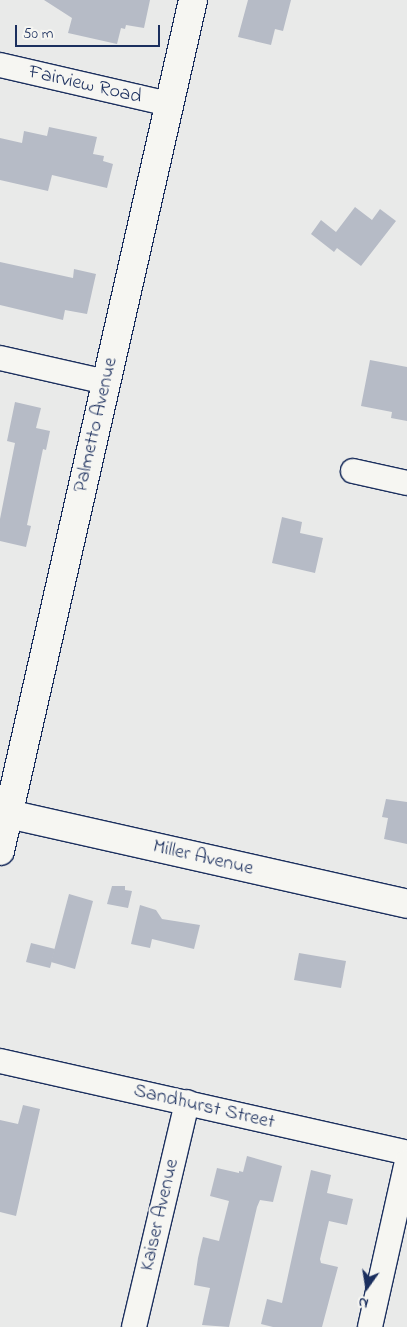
<!DOCTYPE html>
<html>
<head>
<meta charset="utf-8">
<style>
  body { margin:0 }
  #map { position:relative; width:407px; height:1327px; overflow:hidden; background:#e9eae9; font-family:"Indie Flower",sans-serif }
  div>[style] { position:absolute }
  [style*='--x'] { left:calc(var(--x)*1px); top:calc(var(--y)*1px); width:calc(var(--w)*1px); rotate:calc(var(--a)*1deg) }
  .building>* { inset:0; background:#b6bbc6 }
  .roads { filter:drop-shadow(1px 0 #1b2f5e) drop-shadow(-1px 0 #1b2f5e) drop-shadow(0 1px #1b2f5e) drop-shadow(0 -1px #1b2f5e) }
  .street>* { height:24px; margin:-12px; padding:0 12px; transform-origin:12px; border-radius:12px; background:#f6f6f2 }
  .secondary>* { height:28px; margin:-14px; padding:0 14px; transform-origin:14px; border-radius:14px; background:#f6f6f2 }
  span { translate:-50% -50%; white-space:nowrap; text-align:center; line-height:1.15; -webkit-text-stroke:4px #f6f6f2; paint-order:stroke }
  .street-label { font-size:20px; color:#1b2f5e }
  .north { position:absolute; left:342px; top:1262px; width:50px; height:50px; -webkit-text-stroke:4px #f6f6f2; paint-order:stroke; rotate:193deg; font-size:14px; font-weight:700; line-height:20px; text-align:center; color:#1b2f5e }
  .north::after { content:''; display:block; margin:auto; width:18px; height:22px; background:#1b2f5e; clip-path:polygon(50% 0,100% 100%,50% 72%,0 100%) }
  .scale { position:absolute; left:15px; top:25px; width:145px; height:22px; box-sizing:border-box; border:2px solid #1b2f5e; border-top:0; padding-left:6px; font-size:15px; line-height:18px; white-space:nowrap; color:#1b2f5e; -webkit-text-stroke:4px #f6f6f2; paint-order:stroke }
</style>
</head>
<body>
<div id="map">
  <div class="building">
    <div style="clip-path:polygon(44px 0,150px 0,144px 28px,126px 25px,125px 29px,121px 28px,117px 44px,68px 33px,72px 18px)"></div>
    <div style="clip-path:polygon(248px 0,291px 0,283px 31px,275px 29px,271px 45px,238px 37px)"></div>
    <div style="clip-path:polygon(49px 127px,97px 137px,93px 154px,104px 156px,103px 161px,113px 164px,107px 188px,52px 175px,48px 191px,0 180px,0 138px,22px 143px,24px 131px,47px 136px)"></div>
    <div style="clip-path:polygon(355px 207px,372px 220px,380px 209px,396px 221px,361px 266px,337px 248px,334px 252px,311px 234px,321px 220px,336px 232px)"></div>
    <div style="clip-path:polygon(0 262px,73px 278px,74px 269px,96px 274px,87px 314px,65px 310px,63px 320px,0 305px)"></div>
    <div style="clip-path:polygon(370px 360px,407px 367px,407px 421px,391px 418px,392px 412px,361px 406px)"></div>
    <div style="clip-path:polygon(15px 402px,41px 408px,36px 428px,50px 431px,46px 450px,43px 449px,27px 525px,31px 526px,26px 547px,0 541px,0 519px,15px 443px,7px 441px)"></div>
    <div style="clip-path:polygon(282px 517px,302px 522px,300px 533px,323px 538px,315px 573px,272px 563px)"></div>
    <div style="clip-path:polygon(386px 799px,407px 802px,407px 844px,384px 839px,388px 818px,382px 817px)"></div>
    <div style="clip-path:polygon(112px 886px,125px 886px,125px 890px,132px 891px,128px 908px,107px 904px)"></div>
    <div style="clip-path:polygon(69px 894px,93px 901px,75px 969px,51px 962px)"></div>
    <div style="clip-path:polygon(140px 905px,156px 910px,162px 919px,200px 925px,194px 949px,152px 939px,150px 948px,131px 944px)"></div>
    <div style="clip-path:polygon(31px 943px,55px 949px,50px 968px,26px 962px)"></div>
    <div style="clip-path:polygon(299px 953px,346px 961px,341px 988px,294px 980px)"></div>
    <div style="clip-path:polygon(23px 1105px,40px 1109px,16px 1216px,0 1212px,0 1120px,18px 1124px)"></div>
    <div style="clip-path:polygon(247px 1156px,282px 1166px,273px 1202px,260px 1200px,257px 1207px,229px 1327px,202px 1325px,210px 1288px,194px 1285px,198px 1258px,203px 1237px,219px 1241px,229px 1201px,210px 1196px,217px 1168px,239px 1173px,239px 1171px,243px 1172px)"></div>
    <div style="clip-path:polygon(311px 1170px,331px 1175px,327px 1193px,353px 1199px,347px 1225px,329px 1221px,320px 1259px,321px 1263px,338px 1267px,322px 1327px,273px 1327px,261px 1324px,267px 1299px,282px 1303px)"></div>
  </div>
  <div class="roads">
    <div class="street">
      <div style="--x:0;--y:65;--w:173;--a:13"></div>
      <div style="--x:0;--y:358;--w:109;--a:12.8"></div>
      <div style="--x:353;--y:471;--w:55;--a:12.5"></div>
      <div style="--x:0;--y:1061;--w:417;--a:12.7"></div>
      <div style="--x:134;--y:1327;--w:231;--a:-76.7"></div>
      <div style="--x:370;--y:1327;--w:169;--a:-77.4"></div>
    </div>
    <div class="secondary">
      <div style="--x:0;--y:812;--w:417;--a:12.7"></div>
      <div style="--x:0;--y:851;--w:873;--a:-77.22"></div>
    </div>
  </div>
  <div class="street-label">
    <span style="left:85px;top:85px;rotate:13deg">Fairview Road</span>
    <span style="left:96px;top:425px;rotate:-77deg">Palmetto Avenue</span>
    <span style="left:203px;top:858px;rotate:13deg">Miller Avenue</span>
    <span style="left:204px;top:1107px;rotate:13deg">Sandhurst Street</span>
    <span style="left:160px;top:1215px;rotate:-77deg">Kaiser Avenue</span>
  </div>
  <div class="north">N</div>
  <div class="scale">50 m</div>
</div>
</body>
</html>
